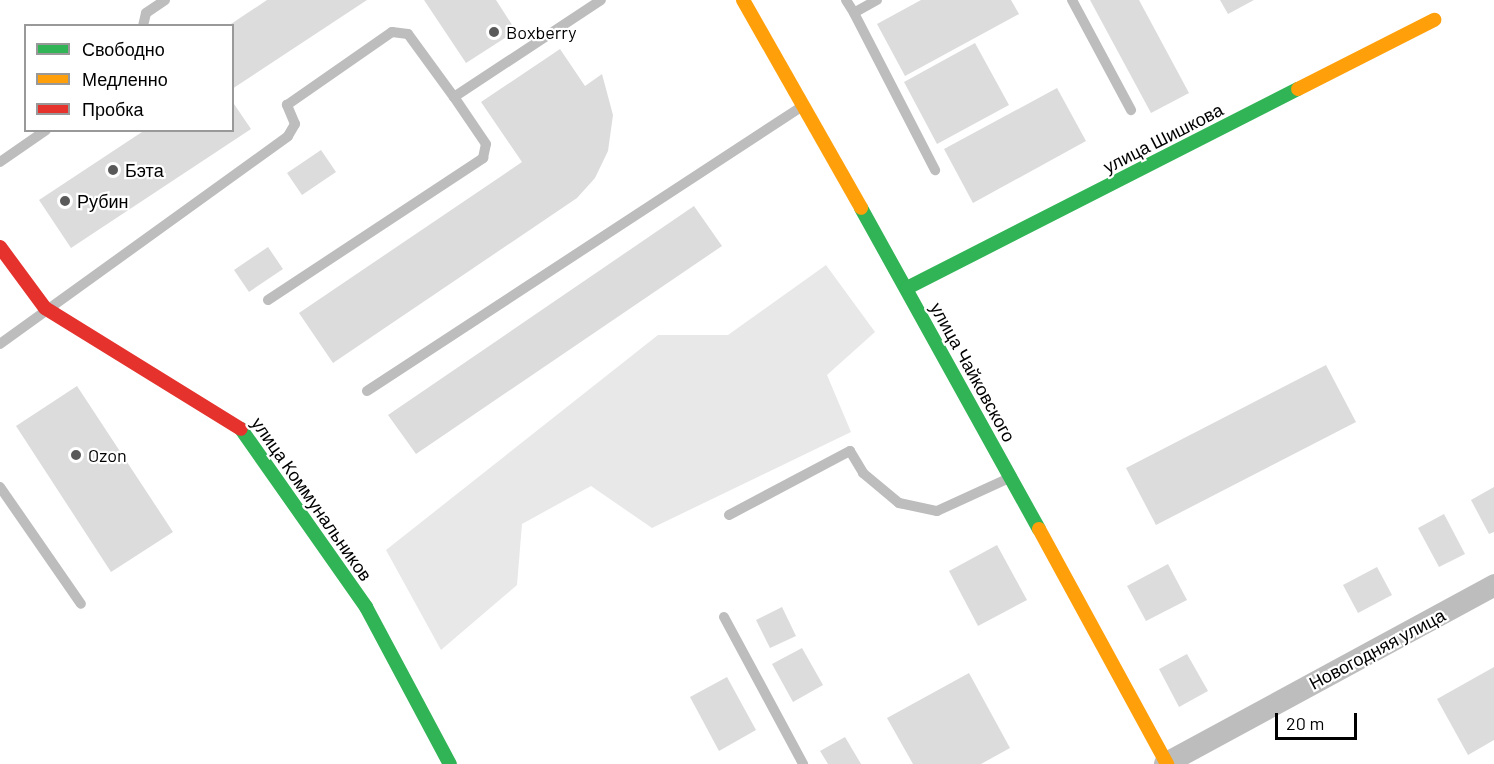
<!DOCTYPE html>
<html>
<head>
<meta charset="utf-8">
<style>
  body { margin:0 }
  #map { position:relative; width:1494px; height:764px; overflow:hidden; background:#fff; font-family:Barlow,sans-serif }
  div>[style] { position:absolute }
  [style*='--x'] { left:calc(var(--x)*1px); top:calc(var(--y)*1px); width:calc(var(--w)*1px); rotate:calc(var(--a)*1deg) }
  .green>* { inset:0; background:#e8e8e8 }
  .building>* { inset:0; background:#dcdcdc }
  .lane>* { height:10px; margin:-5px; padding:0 5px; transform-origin:5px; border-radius:5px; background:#bdbdbd }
  .street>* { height:22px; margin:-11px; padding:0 11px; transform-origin:11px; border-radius:11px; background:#bdbdbd }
  .fast>* { height:14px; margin:-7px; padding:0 7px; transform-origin:7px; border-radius:7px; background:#30b455 }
  .slow>* { height:14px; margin:-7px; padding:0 7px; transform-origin:7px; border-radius:7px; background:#ff9f0a }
  .jam>* { height:14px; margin:-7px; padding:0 7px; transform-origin:7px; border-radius:7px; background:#e5322d }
  .dots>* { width:16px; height:16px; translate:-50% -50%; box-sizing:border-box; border:3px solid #fff; border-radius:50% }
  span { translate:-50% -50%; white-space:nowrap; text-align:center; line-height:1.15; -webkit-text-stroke:4.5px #fff; paint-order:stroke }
  .poi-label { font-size:18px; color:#000 }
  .left { translate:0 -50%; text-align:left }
  .street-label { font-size:18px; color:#000 }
  .legend { position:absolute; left:24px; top:24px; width:210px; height:108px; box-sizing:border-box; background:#fff; border:2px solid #999; margin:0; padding:8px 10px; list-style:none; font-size:18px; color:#000 }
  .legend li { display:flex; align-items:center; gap:12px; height:30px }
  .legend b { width:30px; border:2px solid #999 }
  .scale { position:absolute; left:1275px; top:713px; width:82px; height:27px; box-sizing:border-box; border:3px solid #000; border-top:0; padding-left:8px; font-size:18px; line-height:21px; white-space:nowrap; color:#000; -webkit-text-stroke:4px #fff; paint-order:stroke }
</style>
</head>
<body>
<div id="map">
  <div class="green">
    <div style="clip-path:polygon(826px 265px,875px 332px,827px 375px,851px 432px,652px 528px,591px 486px,522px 524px,517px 585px,441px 650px,386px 550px,658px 335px,728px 335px)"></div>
  </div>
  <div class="building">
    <div style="clip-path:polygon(267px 0,367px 0,232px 89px,232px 26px,228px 26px)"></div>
    <div style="clip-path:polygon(424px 0,496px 0,516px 31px,466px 63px)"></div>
    <div style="clip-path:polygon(921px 0,1011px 0,1019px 14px,905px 76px,877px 24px)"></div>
    <div style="clip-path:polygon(1090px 0,1139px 0,1189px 93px,1151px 113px)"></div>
    <div style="clip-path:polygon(1220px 0,1254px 0,1228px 14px)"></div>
    <div style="clip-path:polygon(975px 43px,1009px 105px,937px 144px,904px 82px)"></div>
    <div style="clip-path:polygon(560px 49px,585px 86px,602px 74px,613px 115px,608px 151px,595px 178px,577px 198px,333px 363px,299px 313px,522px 162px,481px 102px)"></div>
    <div style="clip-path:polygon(1057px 88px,1086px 141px,973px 203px,944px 149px)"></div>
    <div style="clip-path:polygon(232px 101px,251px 129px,71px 248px,39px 200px,145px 130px,232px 130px)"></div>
    <div style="clip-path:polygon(321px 150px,336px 172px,302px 195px,287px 173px)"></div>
    <div style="clip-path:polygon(694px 206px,722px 246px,416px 454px,388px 415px)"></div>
    <div style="clip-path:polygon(268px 247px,283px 269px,249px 292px,234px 270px)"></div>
    <div style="clip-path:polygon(1326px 365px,1356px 422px,1156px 525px,1126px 468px)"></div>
    <div style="clip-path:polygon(77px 386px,173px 532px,111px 572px,16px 426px)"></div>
    <div style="clip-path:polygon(1494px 487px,1494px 532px,1489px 534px,1471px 500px)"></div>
    <div style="clip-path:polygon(1444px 514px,1465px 554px,1439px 567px,1418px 528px)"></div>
    <div style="clip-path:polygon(997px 545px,1027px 600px,978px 626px,949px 571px)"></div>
    <div style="clip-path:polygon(1168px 564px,1187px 600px,1146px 621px,1127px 586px)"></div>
    <div style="clip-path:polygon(1377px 567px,1392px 595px,1358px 613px,1343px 585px)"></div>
    <div style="clip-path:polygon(782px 607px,796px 636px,770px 648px,756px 620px)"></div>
    <div style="clip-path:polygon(802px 648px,823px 685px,793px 702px,772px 664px)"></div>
    <div style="clip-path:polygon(1187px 654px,1208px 691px,1179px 707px,1159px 669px)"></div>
    <div style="clip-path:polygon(1494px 667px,1494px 740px,1468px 755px,1437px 699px)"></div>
    <div style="clip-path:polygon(969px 673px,1010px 748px,981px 764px,913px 764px,887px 718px)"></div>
    <div style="clip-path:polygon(727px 677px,756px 730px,719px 751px,690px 697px)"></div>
    <div style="clip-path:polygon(845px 737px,861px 764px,828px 764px,820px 751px)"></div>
  </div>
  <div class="lane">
    <div style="--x:846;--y:0;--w:15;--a:58"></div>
    <div style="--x:877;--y:0;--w:26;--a:151"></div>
    <div style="--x:854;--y:13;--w:177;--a:62.7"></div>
    <div style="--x:1072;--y:0;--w:125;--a:61.8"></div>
    <div style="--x:143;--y:26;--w:13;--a:-77"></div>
    <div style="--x:146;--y:13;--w:23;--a:-34"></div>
    <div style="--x:0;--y:162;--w:56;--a:-34.8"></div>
    <div style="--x:268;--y:300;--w:258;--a:-33.4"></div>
    <div style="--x:483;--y:158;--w:14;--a:-78"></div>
    <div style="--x:486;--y:144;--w:57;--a:-124.2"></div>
    <div style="--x:0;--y:344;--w:355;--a:-35.8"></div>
    <div style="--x:288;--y:136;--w:14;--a:-60"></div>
    <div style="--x:295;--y:124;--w:21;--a:-113"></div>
    <div style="--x:287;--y:105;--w:128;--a:-34.8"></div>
    <div style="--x:392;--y:32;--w:16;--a:7"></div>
    <div style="--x:408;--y:34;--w:78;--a:53.9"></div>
    <div style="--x:454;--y:97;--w:176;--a:-33.4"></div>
    <div style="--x:367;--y:391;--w:519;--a:-33.2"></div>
    <div style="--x:0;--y:487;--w:142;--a:55.3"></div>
    <div style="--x:729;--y:515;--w:137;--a:-27.9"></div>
    <div style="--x:850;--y:451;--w:26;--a:59"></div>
    <div style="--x:863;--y:473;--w:47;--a:39.8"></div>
    <div style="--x:899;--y:503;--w:39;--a:12"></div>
    <div style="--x:937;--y:511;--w:77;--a:-24.6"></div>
    <div style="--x:724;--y:617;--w:167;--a:61.7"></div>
  </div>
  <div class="street">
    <div style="--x:1165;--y:764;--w:375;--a:-28.5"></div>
  </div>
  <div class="fast">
    <div style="--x:861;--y:208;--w:367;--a:61"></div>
    <div style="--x:907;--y:288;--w:439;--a:-27"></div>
    <div style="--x:241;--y:429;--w:218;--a:54.9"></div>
    <div style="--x:366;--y:607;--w:178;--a:61.9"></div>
  </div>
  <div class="slow">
    <div style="--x:743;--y:0;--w:239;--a:60.4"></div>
    <div style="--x:1298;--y:89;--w:153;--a:-26.9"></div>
    <div style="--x:1039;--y:529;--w:268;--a:61.4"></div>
  </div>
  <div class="jam">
    <div style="--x:0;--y:247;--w:76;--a:53.6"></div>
    <div style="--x:45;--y:308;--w:230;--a:31.7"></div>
  </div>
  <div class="dots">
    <div style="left:494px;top:32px;background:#595959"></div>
    <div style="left:113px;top:170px;background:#595959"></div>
    <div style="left:65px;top:201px;background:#595959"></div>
    <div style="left:76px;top:455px;background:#595959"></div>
  </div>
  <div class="poi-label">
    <span class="left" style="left:506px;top:32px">Boxberry</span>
    <span class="left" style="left:125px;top:170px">Бэта</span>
    <span class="left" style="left:77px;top:201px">Рубин</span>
    <span class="left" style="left:88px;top:455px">Ozon</span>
  </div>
  <div class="street-label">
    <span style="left:1163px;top:138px;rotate:-27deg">улица Шишкова</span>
    <span style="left:973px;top:372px;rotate:61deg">улица Чайковского</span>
    <span style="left:312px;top:499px;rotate:55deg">улица Коммунальников</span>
    <span style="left:1377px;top:649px;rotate:-28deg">Новогодняя улица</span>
  </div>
  <ul class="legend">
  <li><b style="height:8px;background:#30b455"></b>Свободно</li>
  <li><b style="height:8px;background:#ff9f0a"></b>Медленно</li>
  <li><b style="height:8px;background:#e5322d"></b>Пробка</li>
  </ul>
  <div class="scale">20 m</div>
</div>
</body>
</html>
